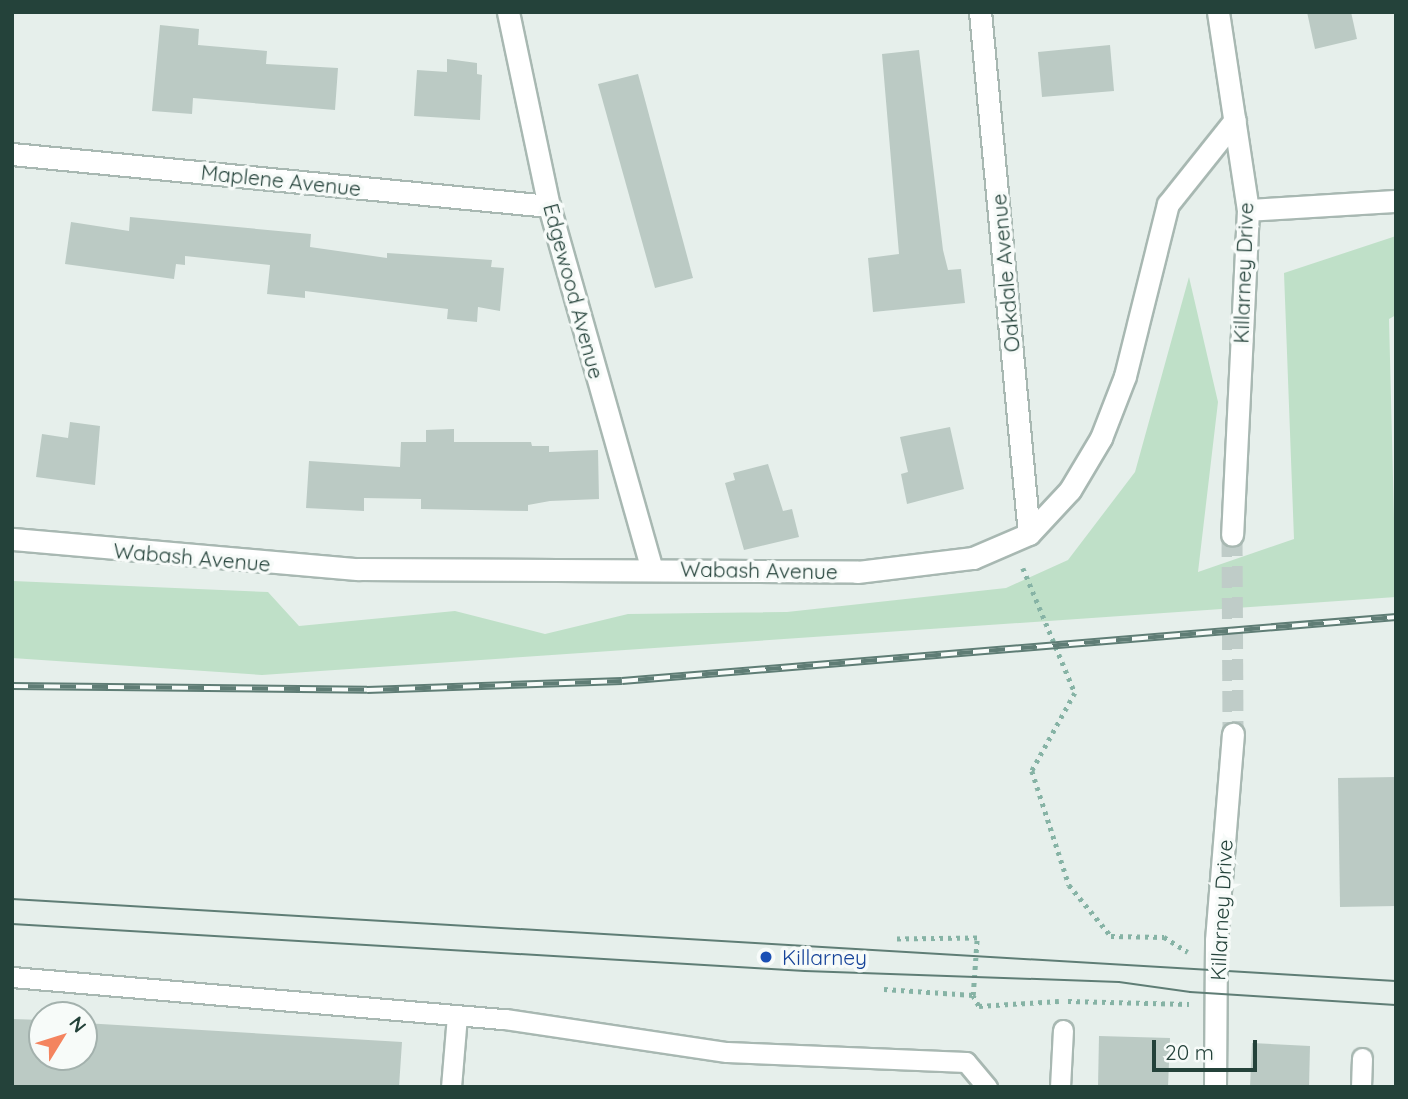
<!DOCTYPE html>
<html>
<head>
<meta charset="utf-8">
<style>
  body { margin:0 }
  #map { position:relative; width:1408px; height:1099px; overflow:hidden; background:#e6efeb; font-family:Quicksand,sans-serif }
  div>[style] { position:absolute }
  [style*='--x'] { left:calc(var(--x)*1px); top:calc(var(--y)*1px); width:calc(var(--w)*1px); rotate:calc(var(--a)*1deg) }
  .green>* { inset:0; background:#bfe0c8 }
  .building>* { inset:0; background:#bbcac4 }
  .minor-tunnel>* { height:21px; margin-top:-10.5px; transform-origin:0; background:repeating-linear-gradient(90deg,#bfccc8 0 21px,transparent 0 31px) }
  .path>* { height:4.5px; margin-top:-2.25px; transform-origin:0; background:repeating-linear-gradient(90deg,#86b3a5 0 3.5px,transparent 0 8.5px) }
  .roads { filter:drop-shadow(2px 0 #a8b8b2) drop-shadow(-2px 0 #a8b8b2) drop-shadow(0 2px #a8b8b2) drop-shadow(0 -2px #a8b8b2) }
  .service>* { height:19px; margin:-9.5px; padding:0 9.5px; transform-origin:9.5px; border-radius:9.5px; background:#fff }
  .minor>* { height:21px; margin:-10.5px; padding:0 10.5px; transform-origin:10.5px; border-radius:10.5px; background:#fff }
  .tram>* { height:2px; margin:-1px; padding:0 1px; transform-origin:1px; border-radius:1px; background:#5f7d75 }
  .rail>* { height:8px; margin-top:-4px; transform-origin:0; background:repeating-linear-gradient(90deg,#f7fbf9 0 16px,#5f7d75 0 32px); box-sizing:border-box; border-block:2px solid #5f7d75 }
  .dots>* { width:19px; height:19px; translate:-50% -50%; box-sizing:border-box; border:4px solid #f7fbf9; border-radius:50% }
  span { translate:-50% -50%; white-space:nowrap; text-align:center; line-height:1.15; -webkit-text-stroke:7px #f7fbf9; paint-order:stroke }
  .street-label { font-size:21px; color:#24423a }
  .transit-label { font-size:21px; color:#164399 }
  .left { translate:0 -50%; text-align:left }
  .frame { position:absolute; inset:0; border:14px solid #24423a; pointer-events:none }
  .north { position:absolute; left:28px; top:1001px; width:70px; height:70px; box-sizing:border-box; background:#f7fbf9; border:2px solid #a3b1ad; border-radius:50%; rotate:52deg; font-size:19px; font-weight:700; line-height:28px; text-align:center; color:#24423a }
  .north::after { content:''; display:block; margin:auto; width:24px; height:32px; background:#f4845f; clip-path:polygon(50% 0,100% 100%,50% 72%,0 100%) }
  .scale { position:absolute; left:1152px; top:1040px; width:105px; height:32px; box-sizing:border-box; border:4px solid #24423a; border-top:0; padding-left:9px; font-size:21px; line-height:24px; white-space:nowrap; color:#24423a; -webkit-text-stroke:5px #f7fbf9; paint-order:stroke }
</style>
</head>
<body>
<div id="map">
  <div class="green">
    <div style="clip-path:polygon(1396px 236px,1396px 315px,1389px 319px,1396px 597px,262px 675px,12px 658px,13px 581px,268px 592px,299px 626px,455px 611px,545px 634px,628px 614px,787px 612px,1006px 588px,1068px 560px,1135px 472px,1189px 277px,1218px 402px,1198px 572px,1294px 539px,1284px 273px)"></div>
  </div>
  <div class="building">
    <div style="clip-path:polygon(1307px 12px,1351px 12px,1357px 39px,1315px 49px)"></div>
    <div style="clip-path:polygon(160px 25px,199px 29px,198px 45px,267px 51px,266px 64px,338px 68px,335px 110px,193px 98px,192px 114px,152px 111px)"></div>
    <div style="clip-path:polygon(1110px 45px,1114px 91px,1042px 97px,1038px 52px)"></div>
    <div style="clip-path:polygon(919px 50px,943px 250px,948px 270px,961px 269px,965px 303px,873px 312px,868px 258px,899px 254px,882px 54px)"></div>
    <div style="clip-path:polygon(447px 59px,477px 63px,477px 74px,482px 75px,480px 120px,414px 116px,417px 70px,447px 72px)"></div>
    <div style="clip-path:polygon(638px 74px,693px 278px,655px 288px,598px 84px)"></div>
    <div style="clip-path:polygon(130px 217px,311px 234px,310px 247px,387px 258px,387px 253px,492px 260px,491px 267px,504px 268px,500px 311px,478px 307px,477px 322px,447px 319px,448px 309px,305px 291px,305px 298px,267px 294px,270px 265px,185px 256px,185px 265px,176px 264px,174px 279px,65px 264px,71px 222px,129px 231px)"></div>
    <div style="clip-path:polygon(70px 422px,100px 426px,95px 485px,36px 477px,42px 434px,68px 438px)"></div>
    <div style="clip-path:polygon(950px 427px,964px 489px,907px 504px,901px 474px,908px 472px,900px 437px)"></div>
    <div style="clip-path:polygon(454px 429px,454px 442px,531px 442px,532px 446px,549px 446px,549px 452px,598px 450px,599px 499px,550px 501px,528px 505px,528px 511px,421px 509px,421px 499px,364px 498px,364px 511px,306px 508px,309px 461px,400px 467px,401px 442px,426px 442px,426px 430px)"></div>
    <div style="clip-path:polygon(768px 464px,783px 511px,792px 509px,799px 537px,744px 550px,725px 483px,735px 480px,733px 473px)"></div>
    <div style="clip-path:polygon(1396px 777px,1396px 906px,1340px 907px,1338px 778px)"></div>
    <div style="clip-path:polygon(12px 1019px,42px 1020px,42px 1057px,84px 1057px,84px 1023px,402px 1042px,399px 1087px,12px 1087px)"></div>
    <div style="clip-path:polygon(1099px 1036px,1170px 1038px,1168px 1087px,1098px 1087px)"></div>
    <div style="clip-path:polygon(1252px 1043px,1310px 1046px,1309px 1087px,1250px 1087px)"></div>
  </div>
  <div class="minor-tunnel">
    <div style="--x:1232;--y:535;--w:199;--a:89.7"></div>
  </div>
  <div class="path">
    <div style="--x:1023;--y:568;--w:135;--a:67.4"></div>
    <div style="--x:1075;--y:693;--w:89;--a:118.9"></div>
    <div style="--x:1032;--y:771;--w:120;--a:72"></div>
    <div style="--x:1069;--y:885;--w:66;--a:50.5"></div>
    <div style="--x:1111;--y:936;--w:53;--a:1.1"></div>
    <div style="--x:1164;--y:937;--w:28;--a:32"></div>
    <div style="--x:884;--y:989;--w:89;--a:3.9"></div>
    <div style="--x:973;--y:995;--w:57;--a:-86"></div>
    <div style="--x:977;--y:938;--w:81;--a:179.3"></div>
    <div style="--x:973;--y:995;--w:13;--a:61"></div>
    <div style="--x:979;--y:1006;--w:80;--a:-3.6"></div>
    <div style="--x:1068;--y:1001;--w:121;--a:1.4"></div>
  </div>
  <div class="roads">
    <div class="service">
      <div style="--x:12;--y:977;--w:495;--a:4.9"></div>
      <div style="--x:505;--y:1019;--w:224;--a:8.5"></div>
      <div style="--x:727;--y:1052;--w:239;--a:2.4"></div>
      <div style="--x:966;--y:1062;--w:33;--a:50"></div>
      <div style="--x:451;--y:1087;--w:71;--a:-85.2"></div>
      <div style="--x:1060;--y:1087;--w:57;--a:-87"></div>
      <div style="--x:1361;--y:1087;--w:29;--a:-88"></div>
    </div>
    <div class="minor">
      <div style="--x:508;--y:12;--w:198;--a:78.1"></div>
      <div style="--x:549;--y:206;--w:375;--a:74.2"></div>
      <div style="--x:980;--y:12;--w:524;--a:84.64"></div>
      <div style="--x:1218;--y:12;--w:200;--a:81.4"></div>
      <div style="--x:1248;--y:210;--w:325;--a:92.8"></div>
      <div style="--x:12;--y:154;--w:540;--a:5.53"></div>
      <div style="--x:1248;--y:210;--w:148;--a:-3.5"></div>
      <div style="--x:12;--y:539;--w:347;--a:5"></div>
      <div style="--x:358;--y:569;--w:499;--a:0.3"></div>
      <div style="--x:857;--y:572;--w:117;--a:-6.9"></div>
      <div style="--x:973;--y:558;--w:61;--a:-23.2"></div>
      <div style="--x:1029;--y:534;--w:60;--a:-47"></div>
      <div style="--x:1070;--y:490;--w:61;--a:-59.2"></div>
      <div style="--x:1101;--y:438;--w:66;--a:-68.8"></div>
      <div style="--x:1125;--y:376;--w:177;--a:-76"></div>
      <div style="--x:1168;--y:204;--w:107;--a:-51.4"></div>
      <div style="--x:1215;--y:1087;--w:147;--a:-89.6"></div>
      <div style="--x:1216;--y:940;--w:207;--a:-85.3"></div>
    </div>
  </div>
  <div class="tram">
    <div style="--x:12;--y:899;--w:1386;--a:3.39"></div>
    <div style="--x:12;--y:924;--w:794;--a:3.39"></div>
    <div style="--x:805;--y:971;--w:314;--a:2"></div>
    <div style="--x:1119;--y:982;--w:72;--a:8"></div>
    <div style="--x:1190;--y:992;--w:206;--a:3.6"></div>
  </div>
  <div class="rail">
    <div style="--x:12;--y:686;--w:355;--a:0.6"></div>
    <div style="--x:367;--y:690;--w:255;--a:-2"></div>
    <div style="--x:622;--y:681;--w:777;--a:-4.73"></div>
  </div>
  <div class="dots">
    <div style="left:766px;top:957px;background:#1a4fb4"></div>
  </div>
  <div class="street-label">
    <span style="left:281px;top:180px;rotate:6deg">Maplene Avenue</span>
    <span style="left:1005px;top:273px;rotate:-95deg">Oakdale Avenue</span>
    <span style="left:1243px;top:273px;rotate:-88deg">Killarney Drive</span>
    <span style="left:574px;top:291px;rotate:75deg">Edgewood Avenue</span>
    <span style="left:192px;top:557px;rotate:5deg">Wabash Avenue</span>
    <span style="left:759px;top:570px;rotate:1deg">Wabash Avenue</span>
    <span style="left:1221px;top:910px;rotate:-87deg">Killarney Drive</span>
  </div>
  <div class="transit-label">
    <span class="left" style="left:782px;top:957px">Killarney</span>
  </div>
  <div class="frame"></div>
  <div class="north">N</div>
  <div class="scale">20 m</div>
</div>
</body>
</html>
